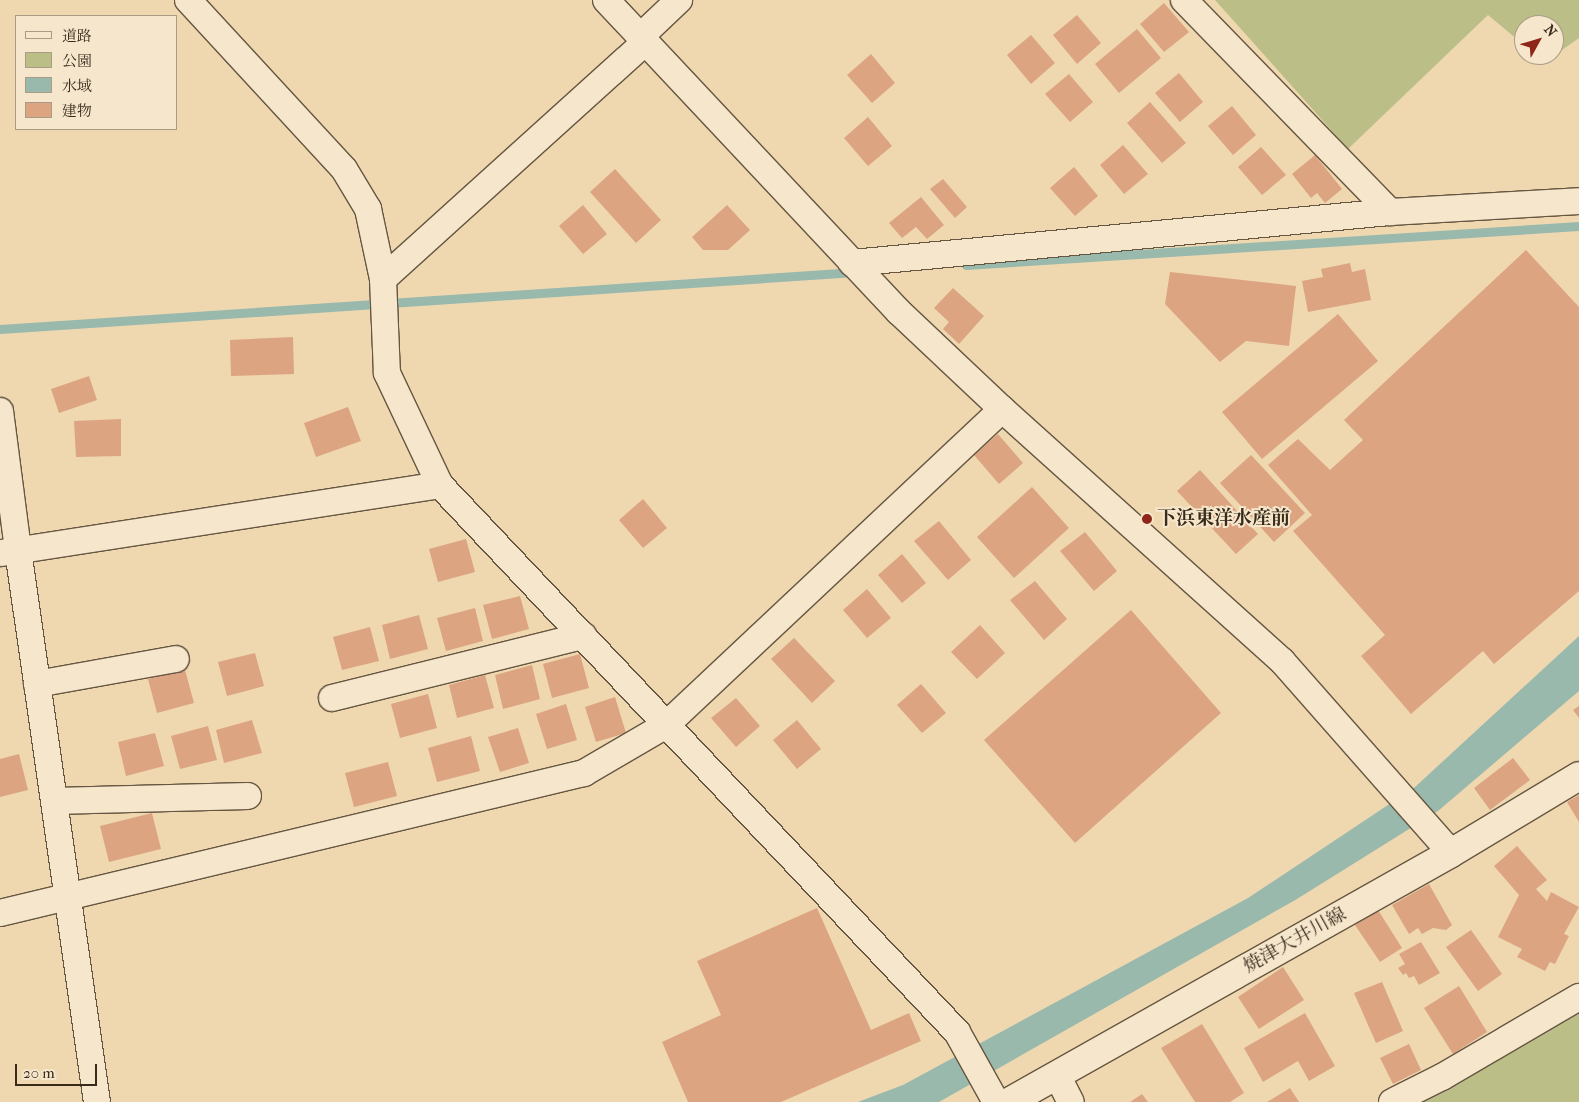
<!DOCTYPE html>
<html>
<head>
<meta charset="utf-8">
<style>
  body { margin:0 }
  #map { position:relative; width:1579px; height:1102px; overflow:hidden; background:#efd8b0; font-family:"IM FELL French Canon","Noto Serif JP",serif }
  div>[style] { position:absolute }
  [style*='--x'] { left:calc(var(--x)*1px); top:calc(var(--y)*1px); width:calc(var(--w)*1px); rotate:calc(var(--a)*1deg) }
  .green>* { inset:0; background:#bcbe88 }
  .water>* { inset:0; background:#9ab9ad }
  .stream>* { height:9px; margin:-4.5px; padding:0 4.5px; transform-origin:4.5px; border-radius:4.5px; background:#9ab9ad }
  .building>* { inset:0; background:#dca481 }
  .roads { filter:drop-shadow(1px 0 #665641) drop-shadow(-1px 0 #665641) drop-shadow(0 1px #665641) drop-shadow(0 -1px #665641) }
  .minor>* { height:26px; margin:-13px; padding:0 13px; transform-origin:13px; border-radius:13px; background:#f5e6cc }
  .secondary>* { height:28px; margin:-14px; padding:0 14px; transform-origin:14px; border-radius:14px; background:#f5e6cc }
  .dots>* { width:14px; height:14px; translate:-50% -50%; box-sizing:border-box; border:2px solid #f5e6cc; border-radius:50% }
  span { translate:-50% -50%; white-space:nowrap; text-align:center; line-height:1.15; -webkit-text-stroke:4px #f5e6cc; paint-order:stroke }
  .poi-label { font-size:19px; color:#382b1c; font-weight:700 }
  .left { translate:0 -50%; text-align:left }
  .street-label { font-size:19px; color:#382b1c }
  .legend { position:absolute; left:15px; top:15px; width:162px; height:115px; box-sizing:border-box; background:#f5e6cc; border:1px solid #a99b86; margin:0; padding:6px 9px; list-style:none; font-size:15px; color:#382b1c }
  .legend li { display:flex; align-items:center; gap:10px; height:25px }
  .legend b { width:25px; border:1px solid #a99b86 }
  .north { position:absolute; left:1514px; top:15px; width:50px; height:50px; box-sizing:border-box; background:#f5e6cc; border:1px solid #a99b86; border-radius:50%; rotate:51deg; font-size:14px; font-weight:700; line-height:20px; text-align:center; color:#382b1c }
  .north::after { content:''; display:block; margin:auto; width:18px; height:22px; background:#8f2418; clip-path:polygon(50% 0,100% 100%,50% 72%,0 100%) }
  .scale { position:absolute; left:15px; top:1064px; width:82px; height:22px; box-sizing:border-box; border:2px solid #382b1c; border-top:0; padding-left:6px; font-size:15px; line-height:18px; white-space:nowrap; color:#382b1c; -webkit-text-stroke:4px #f5e6cc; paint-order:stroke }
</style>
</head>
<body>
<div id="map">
  <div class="green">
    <div style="clip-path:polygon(1215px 0,1579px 0,1579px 38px,1544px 63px,1535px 55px,1554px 55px,1554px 25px,1524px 25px,1524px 45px,1488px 15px,1348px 149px)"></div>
    <div style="clip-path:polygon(1579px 1006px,1579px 1102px,1386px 1102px)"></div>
  </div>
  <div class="water">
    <div style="clip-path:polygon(1579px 636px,1579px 691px,1438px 811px,1297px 899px,939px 1102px,858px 1102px,903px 1085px,1248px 898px,1415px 787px)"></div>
  </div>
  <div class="stream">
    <div style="--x:966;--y:265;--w:614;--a:-3.64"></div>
    <div style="--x:0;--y:329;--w:857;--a:-3.81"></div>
  </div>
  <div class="building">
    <div style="clip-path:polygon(1164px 3px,1189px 32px,1164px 52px,1140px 24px)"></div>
    <div style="clip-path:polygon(1077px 15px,1101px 43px,1077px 64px,1053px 35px)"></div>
    <div style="clip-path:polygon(1137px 29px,1161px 58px,1119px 93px,1095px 64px)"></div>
    <div style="clip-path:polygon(1031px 35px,1055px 63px,1031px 84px,1007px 55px)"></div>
    <div style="clip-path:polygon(871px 54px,895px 83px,872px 103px,847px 75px)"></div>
    <div style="clip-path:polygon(1179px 73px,1203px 102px,1180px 122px,1155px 93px)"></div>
    <div style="clip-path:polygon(1069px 74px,1093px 102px,1070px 122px,1045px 94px)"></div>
    <div style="clip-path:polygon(1150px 102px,1186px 143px,1162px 163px,1127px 123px)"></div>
    <div style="clip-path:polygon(1232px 106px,1256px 135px,1233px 155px,1208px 126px)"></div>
    <div style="clip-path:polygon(868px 117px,892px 146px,868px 166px,844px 138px)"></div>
    <div style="clip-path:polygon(1123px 145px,1148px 174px,1124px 194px,1100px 165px)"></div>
    <div style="clip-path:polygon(1261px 147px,1286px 175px,1262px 195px,1238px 167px)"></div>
    <div style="clip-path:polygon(1315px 155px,1342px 189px,1325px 203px,1317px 193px,1311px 198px,1292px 174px)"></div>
    <div style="clip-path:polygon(1074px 167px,1098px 196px,1075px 216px,1050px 188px)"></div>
    <div style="clip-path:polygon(615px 169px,661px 220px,636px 243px,590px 192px)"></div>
    <div style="clip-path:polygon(943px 179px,967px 207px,955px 218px,930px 189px)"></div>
    <div style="clip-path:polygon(921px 197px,944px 225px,927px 239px,916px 227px,902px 238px,889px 223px)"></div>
    <div style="clip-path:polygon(583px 205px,607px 234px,583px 254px,559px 226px)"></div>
    <div style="clip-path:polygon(727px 205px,750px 230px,728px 250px,703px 250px,692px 237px)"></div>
    <div style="clip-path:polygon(1526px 250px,1579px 307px,1579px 591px,1494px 664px,1483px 651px,1411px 714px,1361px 656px,1385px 635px,1293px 531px,1312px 515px,1268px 465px,1298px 439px,1330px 470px,1363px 440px,1344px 420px)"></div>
    <div style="clip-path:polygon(1350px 263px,1352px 272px,1365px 269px,1371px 300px,1308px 312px,1302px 281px,1323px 277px,1321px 269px)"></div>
    <div style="clip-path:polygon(1170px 272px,1296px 286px,1289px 346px,1246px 341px,1220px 362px,1165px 304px)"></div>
    <div style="clip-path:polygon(953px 288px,984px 316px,959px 344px,943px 329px,949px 322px,934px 308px)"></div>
    <div style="clip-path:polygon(1338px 314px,1378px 361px,1262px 459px,1222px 412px)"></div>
    <div style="clip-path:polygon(293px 337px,294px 374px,231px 376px,230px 340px)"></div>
    <div style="clip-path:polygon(89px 376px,97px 400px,59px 413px,51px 389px)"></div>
    <div style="clip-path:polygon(348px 407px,361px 441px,316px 457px,304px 423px)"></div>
    <div style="clip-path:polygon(121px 419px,121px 456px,76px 457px,74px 421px)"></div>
    <div style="clip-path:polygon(998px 434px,1023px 463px,999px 484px,974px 455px)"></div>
    <div style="clip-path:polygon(1251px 455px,1305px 513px,1274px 542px,1220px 483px)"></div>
    <div style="clip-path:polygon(1200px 470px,1258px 534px,1236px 554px,1177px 491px)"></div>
    <div style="clip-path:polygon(1032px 487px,1069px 528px,1014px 578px,977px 537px)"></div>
    <div style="clip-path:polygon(643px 499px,667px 528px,643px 548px,619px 520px)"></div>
    <div style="clip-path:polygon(939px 521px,971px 560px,948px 580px,914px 541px)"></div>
    <div style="clip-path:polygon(1085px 532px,1117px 571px,1094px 591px,1060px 551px)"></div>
    <div style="clip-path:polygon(466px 539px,475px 572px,438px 582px,429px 549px)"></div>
    <div style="clip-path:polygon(902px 554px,926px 583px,902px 603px,878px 575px)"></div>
    <div style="clip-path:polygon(1035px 581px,1067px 619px,1044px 640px,1010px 600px)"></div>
    <div style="clip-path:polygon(867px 589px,891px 618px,867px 638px,843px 610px)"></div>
    <div style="clip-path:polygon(520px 596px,529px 629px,492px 639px,483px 605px)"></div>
    <div style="clip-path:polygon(475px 608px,483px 641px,446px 651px,437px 618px)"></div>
    <div style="clip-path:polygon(1131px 610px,1221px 713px,1075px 843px,984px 740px)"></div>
    <div style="clip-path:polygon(419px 615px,428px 649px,390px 659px,382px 625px)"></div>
    <div style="clip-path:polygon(980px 625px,1005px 653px,977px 679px,951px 652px)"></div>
    <div style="clip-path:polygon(370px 627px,379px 661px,342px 670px,333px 637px)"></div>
    <div style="clip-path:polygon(794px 638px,835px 681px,812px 703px,771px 659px)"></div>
    <div style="clip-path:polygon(255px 653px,264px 686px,227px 696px,218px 662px)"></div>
    <div style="clip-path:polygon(580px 654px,589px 688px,552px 698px,543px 664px)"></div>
    <div style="clip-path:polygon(532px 665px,540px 699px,503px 709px,495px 675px)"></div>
    <div style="clip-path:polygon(185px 670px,194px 703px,157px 713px,148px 679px)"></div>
    <div style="clip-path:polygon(485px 675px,494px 708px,457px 718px,449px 685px)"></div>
    <div style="clip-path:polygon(921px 684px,946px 713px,922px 733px,897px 705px)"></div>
    <div style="clip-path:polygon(428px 694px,437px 728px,400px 738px,391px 704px)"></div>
    <div style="clip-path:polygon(615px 697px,626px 733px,596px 742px,585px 707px)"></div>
    <div style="clip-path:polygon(736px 698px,760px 726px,736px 747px,711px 718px)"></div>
    <div style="clip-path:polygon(566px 704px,577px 740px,547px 749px,536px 714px)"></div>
    <div style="clip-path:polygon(1579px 706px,1579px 718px,1573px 710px)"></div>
    <div style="clip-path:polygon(252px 720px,262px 753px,224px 763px,216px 730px)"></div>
    <div style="clip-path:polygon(797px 720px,821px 749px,797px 769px,773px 740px)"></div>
    <div style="clip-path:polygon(208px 726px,217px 760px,180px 769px,171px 736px)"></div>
    <div style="clip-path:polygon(518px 728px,529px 763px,500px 772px,488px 737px)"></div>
    <div style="clip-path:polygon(155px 733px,164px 766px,126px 776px,118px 742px)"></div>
    <div style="clip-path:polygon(471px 736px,480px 771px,437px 782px,428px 748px)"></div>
    <div style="clip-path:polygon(19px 754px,28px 790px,0 797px,0 759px)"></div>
    <div style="clip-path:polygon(1513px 758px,1530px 780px,1490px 810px,1474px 788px)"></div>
    <div style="clip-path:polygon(388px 762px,397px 796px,354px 807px,345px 773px)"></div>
    <div style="clip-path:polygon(1579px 795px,1579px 822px,1567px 802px)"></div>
    <div style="clip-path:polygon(152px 813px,161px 849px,109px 862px,100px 826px)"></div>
    <div style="clip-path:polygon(1517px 846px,1547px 880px,1536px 889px,1547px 901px,1551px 892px,1579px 907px,1564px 934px,1569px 936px,1555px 964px,1550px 962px,1545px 971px,1517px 957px,1522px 949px,1498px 937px,1519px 895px,1494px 866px)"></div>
    <div style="clip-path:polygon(1429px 884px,1452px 925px,1446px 930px,1433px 928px,1422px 934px,1418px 928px,1409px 934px,1392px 905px)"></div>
    <div style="clip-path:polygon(817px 908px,871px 1030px,909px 1013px,921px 1041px,781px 1102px,688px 1102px,662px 1042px,721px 1015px,697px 961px)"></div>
    <div style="clip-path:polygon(1378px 910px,1402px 948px,1380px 962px,1355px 925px)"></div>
    <div style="clip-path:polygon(1471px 930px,1502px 974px,1478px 991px,1446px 947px)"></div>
    <div style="clip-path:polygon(1421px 942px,1440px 973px,1419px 985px,1414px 976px,1409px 978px,1406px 973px,1403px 975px,1398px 968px,1405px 964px,1399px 954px)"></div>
    <div style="clip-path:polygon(1283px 967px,1304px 1000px,1259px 1029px,1238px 997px)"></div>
    <div style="clip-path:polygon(1382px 982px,1403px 1031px,1376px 1043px,1354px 993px)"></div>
    <div style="clip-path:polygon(1459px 986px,1487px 1032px,1453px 1054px,1424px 1008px)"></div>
    <div style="clip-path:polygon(1305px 1013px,1335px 1066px,1309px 1081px,1298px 1061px,1263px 1082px,1244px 1048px)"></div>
    <div style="clip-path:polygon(1202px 1024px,1244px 1093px,1230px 1102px,1195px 1102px,1161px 1048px)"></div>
    <div style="clip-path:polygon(1409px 1044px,1421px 1070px,1393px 1084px,1380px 1058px)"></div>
    <div style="clip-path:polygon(1290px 1088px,1299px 1102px,1267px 1102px)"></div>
    <div style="clip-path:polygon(1142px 1094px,1148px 1102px,1130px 1102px)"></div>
  </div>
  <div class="roads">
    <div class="minor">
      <div style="--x:188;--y:0;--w:230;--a:47.3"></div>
      <div style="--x:344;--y:169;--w:47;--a:59"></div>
      <div style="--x:368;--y:209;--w:72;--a:77.9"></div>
      <div style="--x:383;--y:279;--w:94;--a:87.6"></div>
      <div style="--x:387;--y:373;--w:124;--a:64.7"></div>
      <div style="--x:440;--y:485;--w:753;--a:46.62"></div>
      <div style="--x:957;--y:1032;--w:80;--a:60.9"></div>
      <div style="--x:606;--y:0;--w:428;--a:46.8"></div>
      <div style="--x:899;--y:312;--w:141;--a:43.3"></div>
      <div style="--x:1002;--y:409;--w:377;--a:42"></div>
      <div style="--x:1282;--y:661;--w:256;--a:48.6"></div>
      <div style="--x:1184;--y:0;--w:296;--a:45.8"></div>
      <div style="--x:1390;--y:212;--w:189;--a:-3.3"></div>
      <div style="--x:640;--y:37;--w:54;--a:-43.5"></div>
      <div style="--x:852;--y:263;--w:540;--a:-5.42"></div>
      <div style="--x:383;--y:279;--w:353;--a:-42.1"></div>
      <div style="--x:0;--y:411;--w:140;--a:82.6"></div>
      <div style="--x:18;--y:550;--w:558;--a:81.86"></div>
      <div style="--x:1;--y:553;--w:444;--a:-8.8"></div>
      <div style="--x:37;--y:684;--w:141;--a:-10.2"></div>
      <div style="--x:332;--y:698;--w:259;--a:-13.9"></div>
      <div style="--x:54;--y:801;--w:194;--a:-1.5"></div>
      <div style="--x:0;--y:913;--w:601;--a:-13.48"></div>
      <div style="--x:584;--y:773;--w:95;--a:-30.3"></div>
      <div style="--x:666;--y:725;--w:461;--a:-43.2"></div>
      <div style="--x:1057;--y:1075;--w:30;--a:63"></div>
      <div style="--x:1392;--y:1102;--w:56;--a:-26.6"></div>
      <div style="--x:1442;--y:1077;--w:159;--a:-30.3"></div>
    </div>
    <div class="secondary">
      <div style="--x:1009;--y:1102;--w:507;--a:-29.39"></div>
      <div style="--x:1451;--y:853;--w:149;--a:-31"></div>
    </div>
  </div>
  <div class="dots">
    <div style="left:1147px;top:519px;background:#8f2418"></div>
  </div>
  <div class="poi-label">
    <span class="left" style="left:1157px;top:519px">下浜東洋水産前</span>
  </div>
  <div class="street-label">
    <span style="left:1295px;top:941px;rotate:-29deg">焼津大井川線</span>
  </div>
  <ul class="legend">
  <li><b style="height:6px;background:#f5e6cc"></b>道路</li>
  <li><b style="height:14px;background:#bcbe88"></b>公園</li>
  <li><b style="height:14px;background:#9ab9ad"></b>水域</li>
  <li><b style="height:14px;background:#dca481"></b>建物</li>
  </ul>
  <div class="north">N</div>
  <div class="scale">20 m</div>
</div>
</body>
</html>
